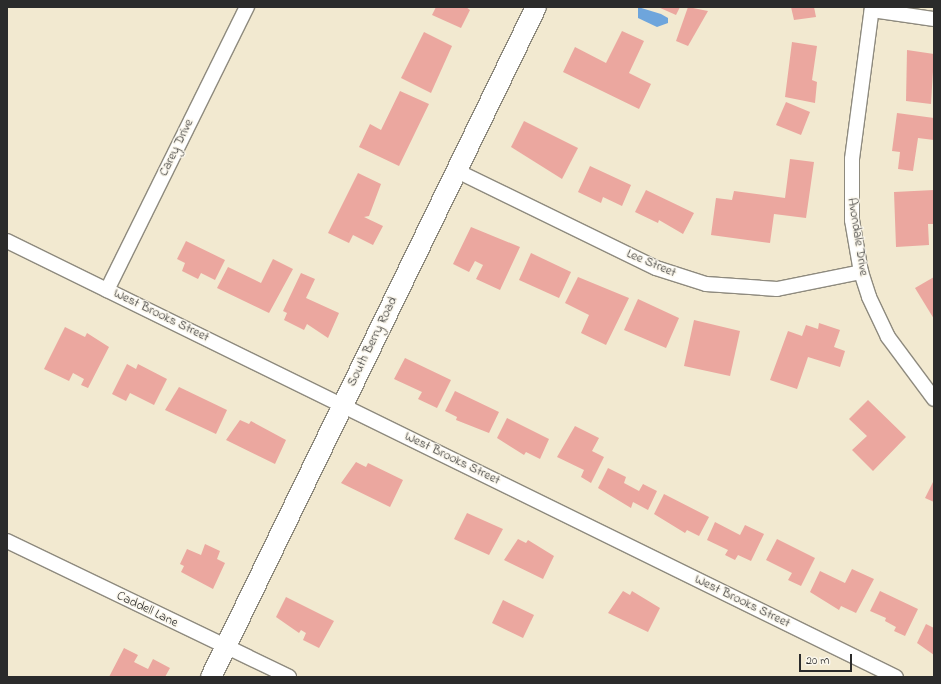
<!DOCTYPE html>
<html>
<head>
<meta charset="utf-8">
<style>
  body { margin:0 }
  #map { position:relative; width:941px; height:684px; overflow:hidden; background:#f2e9d0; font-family:"Indie Flower",sans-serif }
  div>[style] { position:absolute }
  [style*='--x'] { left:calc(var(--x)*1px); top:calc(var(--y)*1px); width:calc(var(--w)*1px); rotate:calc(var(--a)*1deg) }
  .water>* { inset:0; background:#6ea5dc }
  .building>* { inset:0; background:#eba79f }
  .roads { filter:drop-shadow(1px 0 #8e8a7e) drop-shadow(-1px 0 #8e8a7e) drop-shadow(0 1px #8e8a7e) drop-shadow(0 -1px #8e8a7e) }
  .street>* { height:14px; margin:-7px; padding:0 7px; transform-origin:7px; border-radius:7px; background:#fff }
  .secondary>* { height:20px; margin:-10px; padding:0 10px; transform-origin:10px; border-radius:10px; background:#fff }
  span { translate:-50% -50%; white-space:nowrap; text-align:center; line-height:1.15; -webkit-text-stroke:3px #fbf7ec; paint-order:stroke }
  .street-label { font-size:13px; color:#2b2b2b }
  .frame { position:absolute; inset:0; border:8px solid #2b2b2b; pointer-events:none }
  .scale { position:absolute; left:799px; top:654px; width:53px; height:18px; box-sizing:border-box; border:2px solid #2b2b2b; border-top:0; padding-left:5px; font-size:12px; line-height:14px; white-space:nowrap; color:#2b2b2b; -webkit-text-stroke:3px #fbf7ec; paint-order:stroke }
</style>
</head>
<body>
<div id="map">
  <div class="water">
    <div style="clip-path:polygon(638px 7px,661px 14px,668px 18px,668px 23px,657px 27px,638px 18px)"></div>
  </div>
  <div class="building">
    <div style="clip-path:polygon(436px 7px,466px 7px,470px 10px,461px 28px,432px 15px)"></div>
    <div style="clip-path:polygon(658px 7px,680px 7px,676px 15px)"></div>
    <div style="clip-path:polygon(688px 7px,708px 11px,688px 46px,676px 41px)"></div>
    <div style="clip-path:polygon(791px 7px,814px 7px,816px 17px,794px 20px)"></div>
    <div style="clip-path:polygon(622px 31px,644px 41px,629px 73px,651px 84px,639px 109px,563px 72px,575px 47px,606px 63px)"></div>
    <div style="clip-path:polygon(424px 32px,452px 46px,431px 93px,401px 78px)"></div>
    <div style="clip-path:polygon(792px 42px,817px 46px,812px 80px,817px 82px,815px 103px,785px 97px)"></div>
    <div style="clip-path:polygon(907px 50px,934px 54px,931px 104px,906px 101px)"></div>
    <div style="clip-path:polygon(400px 91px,429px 104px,399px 166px,359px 147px,370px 124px,381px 130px)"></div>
    <div style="clip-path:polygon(786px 102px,810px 112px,801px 135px,776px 125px)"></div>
    <div style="clip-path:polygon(897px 113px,934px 118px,934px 140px,918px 138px,913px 171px,898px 169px,900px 152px,892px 151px)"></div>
    <div style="clip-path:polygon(524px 121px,578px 148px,562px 179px,511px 147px)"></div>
    <div style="clip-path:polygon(790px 159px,814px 162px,806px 218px,774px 214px,770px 243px,711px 235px,716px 198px,732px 200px,734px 191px,785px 198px)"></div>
    <div style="clip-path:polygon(590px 166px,631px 185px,622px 206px,603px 197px,601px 203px,578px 192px)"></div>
    <div style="clip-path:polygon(358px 173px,381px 184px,369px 216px,364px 217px,383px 226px,373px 245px,353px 235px,349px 243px,328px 233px)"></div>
    <div style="clip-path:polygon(646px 190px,694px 213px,683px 234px,659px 220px,658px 223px,635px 212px)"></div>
    <div style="clip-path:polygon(934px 190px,934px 224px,928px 224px,929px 245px,896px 247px,894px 192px)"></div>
    <div style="clip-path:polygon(471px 227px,520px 247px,500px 290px,476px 279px,483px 265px,475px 261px,469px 272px,453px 264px)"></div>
    <div style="clip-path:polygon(186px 241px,225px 260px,215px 280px,201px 273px,198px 279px,182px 271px,185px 263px,177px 259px)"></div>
    <div style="clip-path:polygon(531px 253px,571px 272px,559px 298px,519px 280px)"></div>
    <div style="clip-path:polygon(273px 259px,293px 269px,269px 313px,217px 288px,228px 267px,261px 283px)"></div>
    <div style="clip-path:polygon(301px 273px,315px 279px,306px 298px,339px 313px,328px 338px,307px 324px,304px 330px,284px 320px,287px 313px,283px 311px)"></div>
    <div style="clip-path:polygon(578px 277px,629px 298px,606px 345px,581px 333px,589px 315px,565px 303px)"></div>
    <div style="clip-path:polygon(934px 277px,934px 319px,915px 288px)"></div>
    <div style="clip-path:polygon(638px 299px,679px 318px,666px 348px,624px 330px)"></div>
    <div style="clip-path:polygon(694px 320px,740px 331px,730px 376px,684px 366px)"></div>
    <div style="clip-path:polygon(819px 323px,840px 330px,834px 347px,845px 351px,840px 367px,808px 357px,797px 389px,770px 380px,788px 331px,802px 336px,806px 325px,818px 329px)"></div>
    <div style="clip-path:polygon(65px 327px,85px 337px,87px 333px,109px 347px,88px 388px,81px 385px,84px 379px,73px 373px,69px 381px,44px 369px)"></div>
    <div style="clip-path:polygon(405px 358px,451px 380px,437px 408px,418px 399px,422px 392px,394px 379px)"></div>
    <div style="clip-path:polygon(127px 364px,136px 369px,138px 364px,167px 379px,154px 405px,130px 393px,126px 401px,112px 394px)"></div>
    <div style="clip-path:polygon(179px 387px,227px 410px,216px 434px,165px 410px)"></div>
    <div style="clip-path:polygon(455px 391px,499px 412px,489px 433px,456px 420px,457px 417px,445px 411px)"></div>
    <div style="clip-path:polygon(868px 400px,906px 437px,873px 471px,852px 450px,867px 436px,849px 419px)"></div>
    <div style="clip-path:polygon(507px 418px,549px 439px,540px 459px,526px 452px,524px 455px,497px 438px)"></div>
    <div style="clip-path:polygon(240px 420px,249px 424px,251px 421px,286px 440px,275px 464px,226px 440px)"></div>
    <div style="clip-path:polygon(575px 426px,599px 438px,592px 451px,604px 457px,591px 483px,581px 477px,584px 470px,557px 457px)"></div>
    <div style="clip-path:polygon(356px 462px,366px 467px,368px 463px,403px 480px,390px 507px,341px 483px)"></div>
    <div style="clip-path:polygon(608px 468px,626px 477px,624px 483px,639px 491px,643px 484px,657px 491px,648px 510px,633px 502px,631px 508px,598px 488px)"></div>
    <div style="clip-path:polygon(934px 480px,934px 502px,925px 498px)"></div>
    <div style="clip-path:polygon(664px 494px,709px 517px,699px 536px,687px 530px,685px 533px,654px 514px)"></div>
    <div style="clip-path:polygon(467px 513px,503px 529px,489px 555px,454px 539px)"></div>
    <div style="clip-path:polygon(715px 522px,740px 535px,745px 525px,764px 534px,751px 561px,738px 555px,735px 560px,725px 555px,728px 550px,707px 540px)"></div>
    <div style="clip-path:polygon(518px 539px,526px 543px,528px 540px,554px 556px,543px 579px,504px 560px)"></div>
    <div style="clip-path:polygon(777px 539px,815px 558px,801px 586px,788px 580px,792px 573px,766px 560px)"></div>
    <div style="clip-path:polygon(205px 544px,220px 551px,217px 559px,225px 563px,213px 589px,181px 572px,184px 566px,180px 564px,187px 549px,201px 555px)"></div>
    <div style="clip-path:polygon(852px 569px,874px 579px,856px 613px,841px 606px,839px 610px,810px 592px,820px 571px,845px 583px)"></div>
    <div style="clip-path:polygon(623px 591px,630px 595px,632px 591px,660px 608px,648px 632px,608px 613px)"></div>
    <div style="clip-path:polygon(880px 591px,918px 609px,905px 636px,894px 631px,896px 627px,885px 621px,886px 618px,870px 611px)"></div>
    <div style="clip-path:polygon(286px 597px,334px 621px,319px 648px,303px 640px,306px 633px,301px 630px,299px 633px,276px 617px)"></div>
    <div style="clip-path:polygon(503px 600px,534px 615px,523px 638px,492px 623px)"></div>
    <div style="clip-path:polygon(926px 624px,934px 628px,934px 655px,917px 643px)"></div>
    <div style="clip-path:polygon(124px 648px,138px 655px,134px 662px,148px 669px,153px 659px,170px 668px,165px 677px,109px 677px)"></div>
  </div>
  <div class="roads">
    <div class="street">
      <div style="--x:872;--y:7;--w:153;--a:97.5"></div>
      <div style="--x:852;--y:159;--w:61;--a:90"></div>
      <div style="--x:852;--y:220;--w:53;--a:80.2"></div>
      <div style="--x:861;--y:272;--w:26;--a:72"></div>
      <div style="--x:869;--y:297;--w:44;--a:64.6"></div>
      <div style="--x:888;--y:337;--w:77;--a:53.4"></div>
      <div style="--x:872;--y:10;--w:63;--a:8.3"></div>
      <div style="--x:457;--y:171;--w:221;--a:26"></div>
      <div style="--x:656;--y:268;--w:52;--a:17.7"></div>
      <div style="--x:706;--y:284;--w:71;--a:4"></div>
      <div style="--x:777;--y:289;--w:86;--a:-11.4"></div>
      <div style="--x:7;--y:241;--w:990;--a:26.13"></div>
      <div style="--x:107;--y:290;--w:316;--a:-63.7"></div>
      <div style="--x:7;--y:541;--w:313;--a:25.7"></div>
    </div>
    <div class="secondary">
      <div style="--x:211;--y:677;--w:745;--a:-64.12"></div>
    </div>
  </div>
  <div class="street-label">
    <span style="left:177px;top:148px;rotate:-64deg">Carey Drive</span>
    <span style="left:857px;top:237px;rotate:81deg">Avondale Drive</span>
    <span style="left:651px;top:264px;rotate:23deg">Lee Street</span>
    <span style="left:161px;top:316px;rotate:26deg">West Brooks Street</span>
    <span style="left:373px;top:342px;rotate:-64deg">South Berry Road</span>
    <span style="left:452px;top:459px;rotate:26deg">West Brooks Street</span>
    <span style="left:742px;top:602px;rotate:26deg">West Brooks Street</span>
    <span style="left:147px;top:610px;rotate:26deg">Caddell Lane</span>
  </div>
  <div class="frame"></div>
  <div class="scale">20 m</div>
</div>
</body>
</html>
